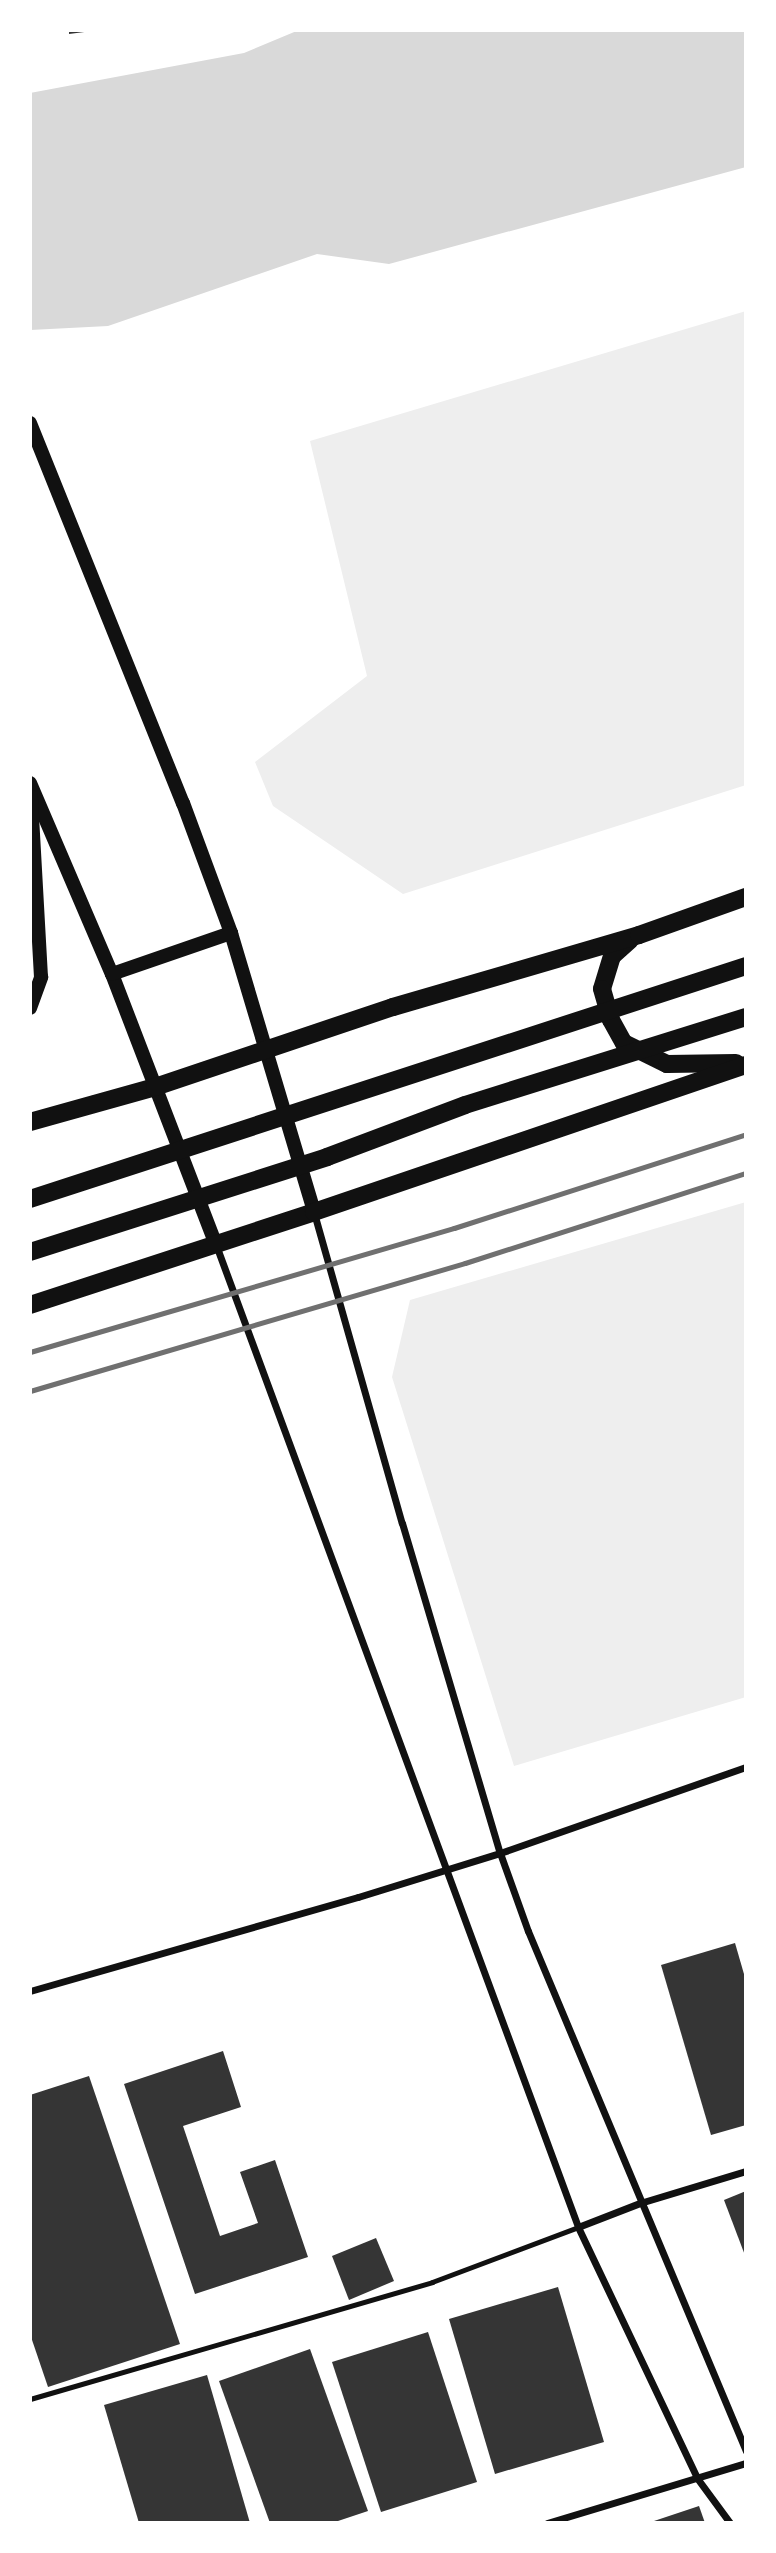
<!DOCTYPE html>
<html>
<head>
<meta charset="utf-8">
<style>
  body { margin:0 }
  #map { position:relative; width:776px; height:2553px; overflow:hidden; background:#fff; font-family:Arial,sans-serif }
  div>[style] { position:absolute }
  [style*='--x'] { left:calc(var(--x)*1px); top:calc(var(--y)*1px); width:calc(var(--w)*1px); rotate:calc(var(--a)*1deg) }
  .green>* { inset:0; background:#eee }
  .water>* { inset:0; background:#d9d9d9 }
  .building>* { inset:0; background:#353535 }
  .service>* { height:5px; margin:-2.5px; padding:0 2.5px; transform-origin:2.5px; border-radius:2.5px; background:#111 }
  .minor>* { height:7px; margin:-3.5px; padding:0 3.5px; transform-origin:3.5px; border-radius:3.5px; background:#111 }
  .secondary>* { height:14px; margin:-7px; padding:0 7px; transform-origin:7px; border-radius:7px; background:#111 }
  .primary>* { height:18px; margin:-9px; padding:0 9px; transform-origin:9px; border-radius:9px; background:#111 }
  .rail>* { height:5px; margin:-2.5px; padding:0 2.5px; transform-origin:2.5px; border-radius:2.5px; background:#707070 }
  span { translate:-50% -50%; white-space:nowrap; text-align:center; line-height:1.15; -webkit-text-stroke:6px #fff; paint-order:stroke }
  .frame { position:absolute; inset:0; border:32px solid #fff; pointer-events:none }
</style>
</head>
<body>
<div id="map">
  <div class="green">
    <div style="clip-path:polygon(746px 311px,746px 785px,403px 894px,273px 806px,255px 762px,367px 676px,310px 441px)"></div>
    <div style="clip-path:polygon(746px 1202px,746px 1697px,514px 1766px,392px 1377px,410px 1300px)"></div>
  </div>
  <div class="water">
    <div style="clip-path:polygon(299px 30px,746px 30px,746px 167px,389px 264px,317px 254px,108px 326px,30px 330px,30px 93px,244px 53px)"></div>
  </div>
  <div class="building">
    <div style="clip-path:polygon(69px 30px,92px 30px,92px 31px,69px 34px)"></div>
    <div style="clip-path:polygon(735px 1943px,746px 1981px,746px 2125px,711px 2135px,661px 1965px)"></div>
    <div style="clip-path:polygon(223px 2051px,241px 2107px,183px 2126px,220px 2236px,258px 2223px,240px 2172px,275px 2160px,308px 2257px,195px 2294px,124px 2084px)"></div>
    <div style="clip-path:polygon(89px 2076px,180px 2344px,48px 2387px,30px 2334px,30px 2095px)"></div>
    <div style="clip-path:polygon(746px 2191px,746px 2258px,724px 2200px)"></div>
    <div style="clip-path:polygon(376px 2238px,394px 2281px,349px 2300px,332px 2256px)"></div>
    <div style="clip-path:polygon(558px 2287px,604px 2442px,495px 2474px,449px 2319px)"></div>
    <div style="clip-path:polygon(428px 2332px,477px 2482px,381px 2512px,332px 2362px)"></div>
    <div style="clip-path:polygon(310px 2349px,368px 2511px,332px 2523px,270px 2523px,219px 2381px)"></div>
    <div style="clip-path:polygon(207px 2375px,250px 2523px,139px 2523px,104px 2405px)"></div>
    <div style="clip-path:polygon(699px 2506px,705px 2523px,648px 2523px)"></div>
  </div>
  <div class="service">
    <div style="--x:30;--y:2399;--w:419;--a:-16.2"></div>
    <div style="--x:432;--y:2282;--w:156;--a:-20.6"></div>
  </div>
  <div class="minor">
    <div style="--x:314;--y:1213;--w:322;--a:74.2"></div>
    <div style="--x:402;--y:1523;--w:344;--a:73.5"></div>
    <div style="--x:500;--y:1853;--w:83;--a:70.3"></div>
    <div style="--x:528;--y:1931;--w:564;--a:67.26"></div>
    <div style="--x:216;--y:1245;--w:1047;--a:69.76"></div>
    <div style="--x:578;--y:2227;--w:278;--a:64.6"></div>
    <div style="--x:697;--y:2478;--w:56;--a:53.7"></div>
    <div style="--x:30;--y:1991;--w:341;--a:-16"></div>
    <div style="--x:358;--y:1897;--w:149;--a:-17.2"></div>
    <div style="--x:500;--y:1853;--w:261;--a:-19.3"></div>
    <div style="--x:578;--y:2227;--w:66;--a:-21.2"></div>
    <div style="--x:640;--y:2203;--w:111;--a:-16.8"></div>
    <div style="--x:547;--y:2523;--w:208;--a:-16.8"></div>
  </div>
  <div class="secondary">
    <div style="--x:30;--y:423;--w:410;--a:68.1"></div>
    <div style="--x:183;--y:803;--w:139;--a:69.7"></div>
    <div style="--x:231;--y:933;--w:291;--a:73.4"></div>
    <div style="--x:30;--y:783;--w:208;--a:66.8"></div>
    <div style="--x:112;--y:974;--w:290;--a:69"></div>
    <div style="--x:112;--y:974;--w:126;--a:-19"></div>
    <div style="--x:30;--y:1008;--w:33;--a:-70"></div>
    <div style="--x:41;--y:977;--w:181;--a:-93.2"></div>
  </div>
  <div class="primary">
    <div style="--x:630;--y:940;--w:24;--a:138"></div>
    <div style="--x:612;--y:956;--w:34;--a:107"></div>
    <div style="--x:602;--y:989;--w:32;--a:74"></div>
    <div style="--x:611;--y:1020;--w:26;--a:61"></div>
    <div style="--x:624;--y:1043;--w:48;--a:26"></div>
    <div style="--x:667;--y:1064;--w:69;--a:-0.8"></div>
    <div style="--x:30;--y:1122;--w:130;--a:-15.6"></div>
    <div style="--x:155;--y:1087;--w:251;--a:-18.6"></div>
    <div style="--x:393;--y:1007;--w:256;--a:-16.3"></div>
    <div style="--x:639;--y:935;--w:114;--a:-19.6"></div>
    <div style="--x:30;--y:1199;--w:753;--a:-18.03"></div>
    <div style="--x:30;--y:1252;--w:312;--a:-17.7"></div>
    <div style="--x:327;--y:1157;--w:147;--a:-20.6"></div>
    <div style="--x:465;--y:1105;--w:294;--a:-17.4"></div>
    <div style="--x:30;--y:1305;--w:299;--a:-18.1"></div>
    <div style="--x:314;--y:1212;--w:456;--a:-18.8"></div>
  </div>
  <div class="rail">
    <div style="--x:30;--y:1352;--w:442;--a:-16.3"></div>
    <div style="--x:454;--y:1228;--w:307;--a:-17.8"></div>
    <div style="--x:30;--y:1391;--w:453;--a:-16.4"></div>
    <div style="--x:465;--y:1263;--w:295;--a:-17.8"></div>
  </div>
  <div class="frame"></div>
</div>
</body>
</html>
